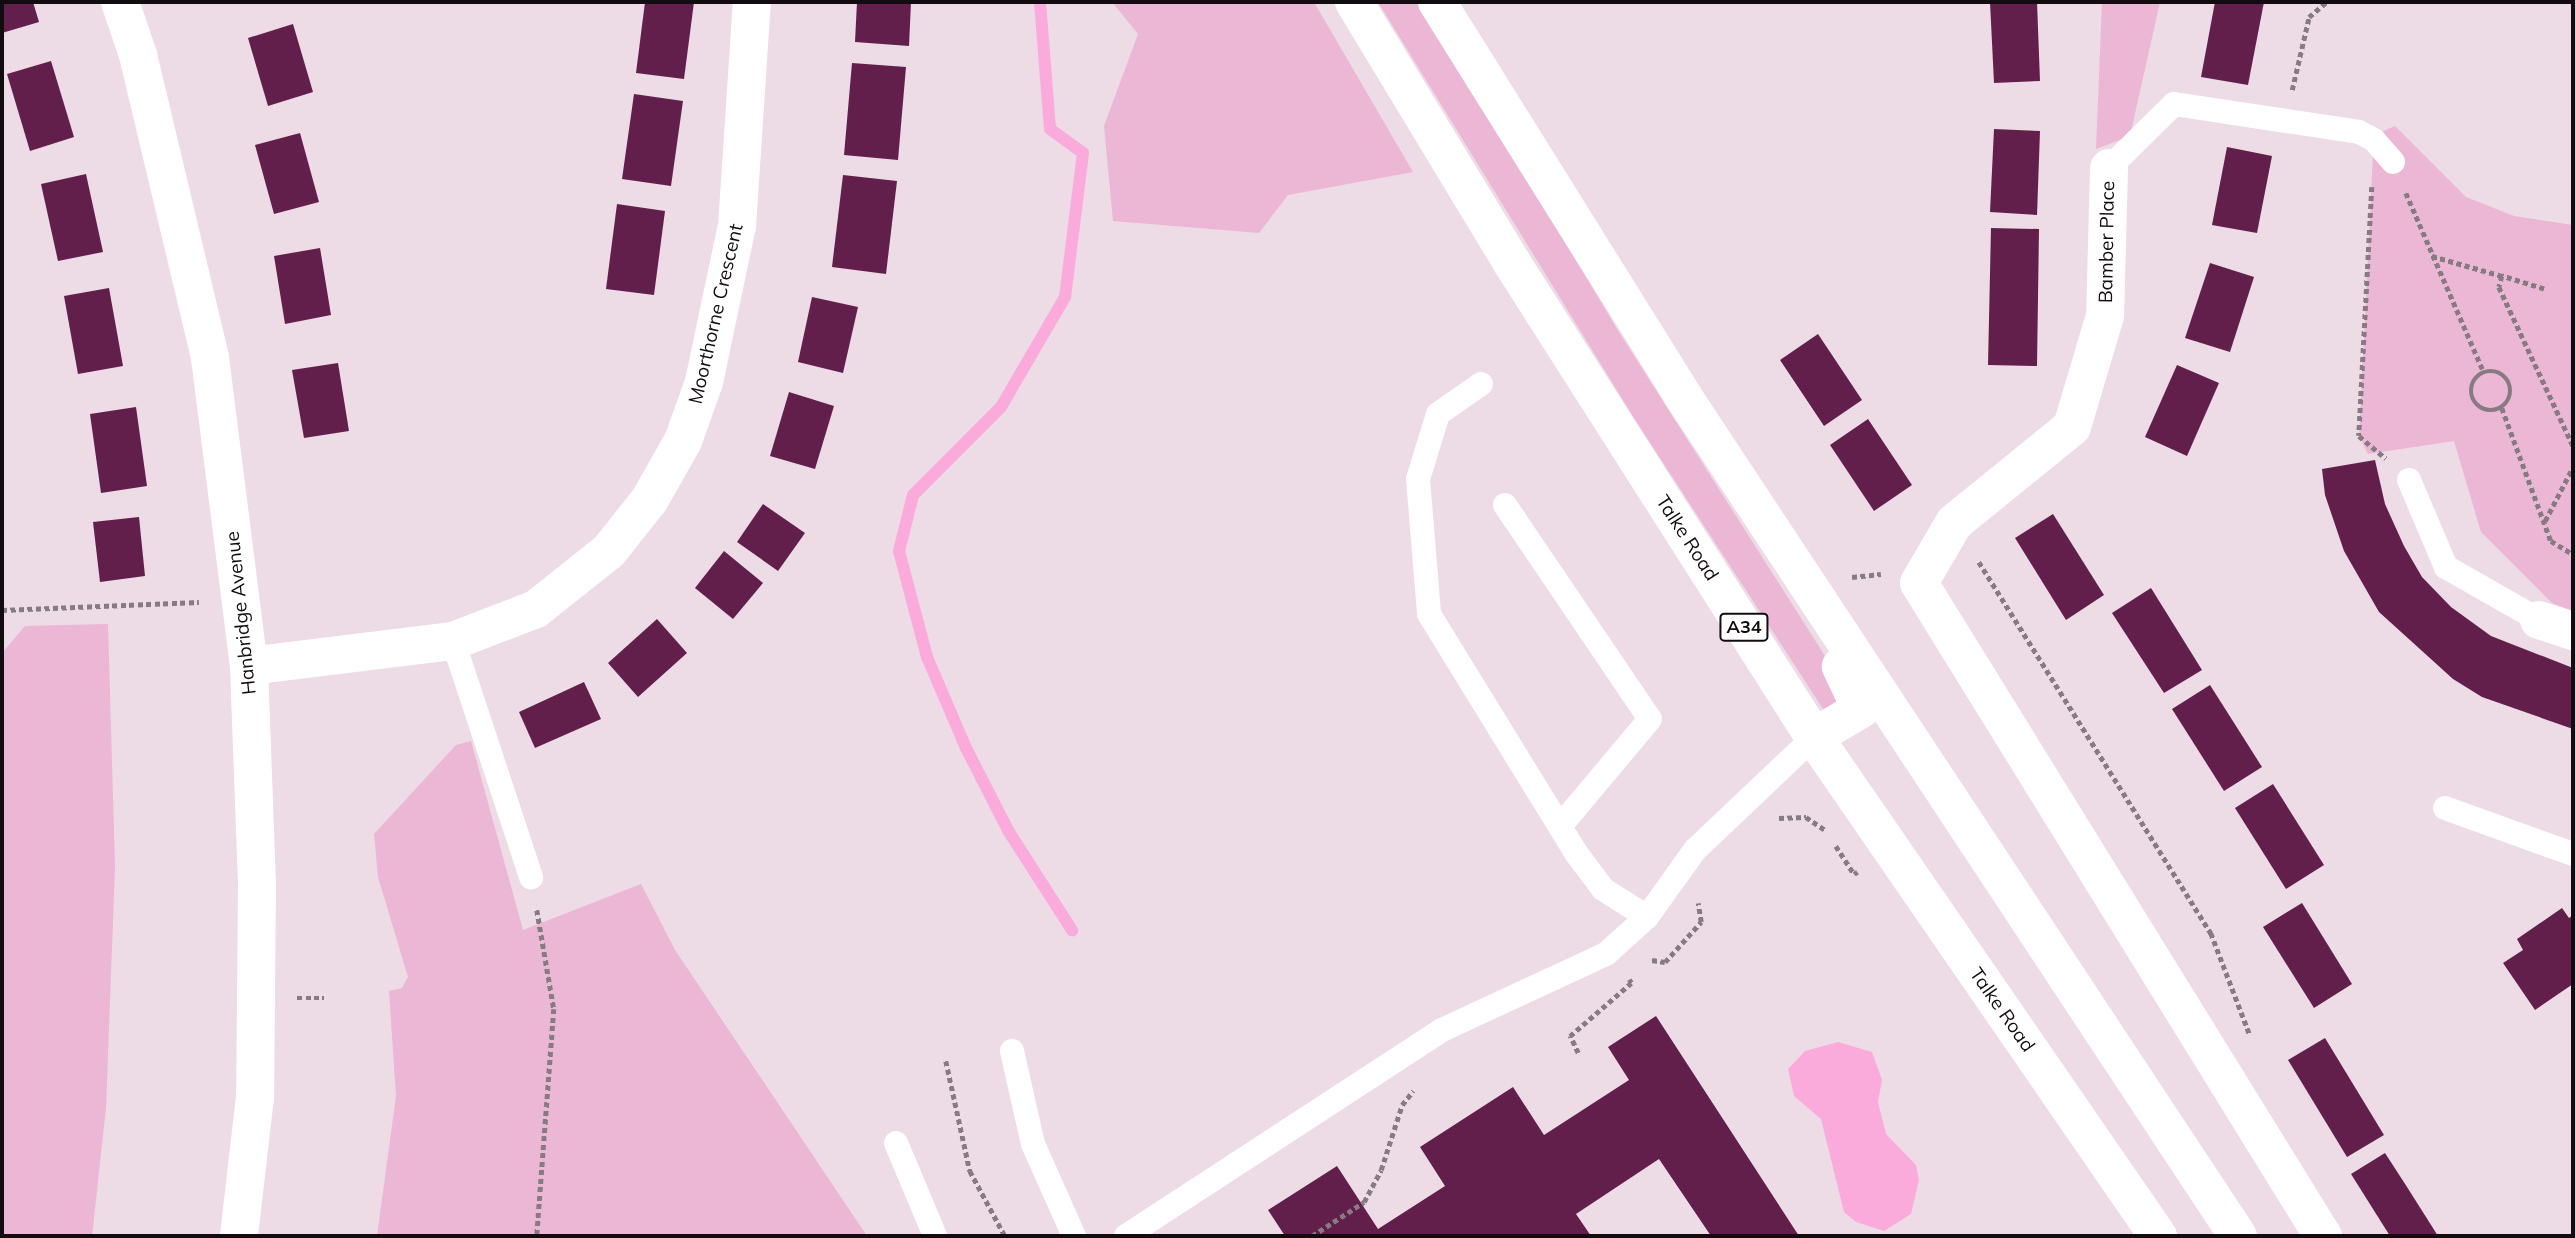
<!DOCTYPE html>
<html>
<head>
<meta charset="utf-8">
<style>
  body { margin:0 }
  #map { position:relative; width:2575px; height:1238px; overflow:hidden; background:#eddbe5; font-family:Mulish,sans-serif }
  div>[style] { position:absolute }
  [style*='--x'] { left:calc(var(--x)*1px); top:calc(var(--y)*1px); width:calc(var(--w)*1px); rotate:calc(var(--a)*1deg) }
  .green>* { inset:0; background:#ecb6d5 }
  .water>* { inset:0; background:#fbabdb }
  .stream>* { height:12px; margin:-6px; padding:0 6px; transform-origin:6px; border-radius:6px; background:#fbabdb }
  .building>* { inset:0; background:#621f4c }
  .path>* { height:4.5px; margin-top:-2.25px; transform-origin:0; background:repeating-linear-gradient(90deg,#877b82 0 5px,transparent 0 8.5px) }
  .path>.ring { margin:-2.25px; padding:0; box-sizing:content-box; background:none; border:4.5px solid #877b82; border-radius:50% }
  .service>* { height:24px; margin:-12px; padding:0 12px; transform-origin:12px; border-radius:12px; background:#fff }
  .minor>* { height:38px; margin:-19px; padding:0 19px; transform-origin:19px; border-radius:19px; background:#fff }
  .trunk>* { height:38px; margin:-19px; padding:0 19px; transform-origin:19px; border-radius:19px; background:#fff }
  span { translate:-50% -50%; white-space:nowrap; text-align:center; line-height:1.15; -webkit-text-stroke:7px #fff; paint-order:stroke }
  .shield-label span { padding:2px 5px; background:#fff; border:2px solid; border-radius:5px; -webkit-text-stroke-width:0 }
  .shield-label { font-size:18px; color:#120c10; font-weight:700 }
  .street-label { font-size:19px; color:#120c10 }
  .frame { position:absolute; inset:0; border:4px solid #120c10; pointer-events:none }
</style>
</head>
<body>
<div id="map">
  <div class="green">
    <div style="clip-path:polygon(1112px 2px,1314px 2px,1413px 172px,1288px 195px,1259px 233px,1113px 221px,1104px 126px,1138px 34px)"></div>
    <div style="clip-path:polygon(1378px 2px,1423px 2px,1617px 329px,1855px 703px,1829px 718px,1634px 418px)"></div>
    <div style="clip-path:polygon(2102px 2px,2160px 2px,2130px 136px,2096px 149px)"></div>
    <div style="clip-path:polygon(2395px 126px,2466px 197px,2514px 216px,2573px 225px,2573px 611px,2552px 603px,2481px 532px,2454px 441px,2368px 454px,2359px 436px,2374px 135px)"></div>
    <div style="clip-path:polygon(108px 624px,115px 867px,106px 1108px,92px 1236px,2px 1236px,2px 653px,25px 626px)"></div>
    <div style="clip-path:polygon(471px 741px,523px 930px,641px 884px,675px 950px,867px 1236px,377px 1236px,396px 1096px,389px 991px,402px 988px,408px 977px,378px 877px,374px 834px,456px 745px)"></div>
  </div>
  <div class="water">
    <div style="clip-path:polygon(1838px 1042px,1872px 1052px,1882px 1080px,1878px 1102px,1886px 1134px,1916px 1165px,1919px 1180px,1911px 1214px,1884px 1231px,1856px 1222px,1844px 1212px,1821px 1119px,1794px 1096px,1788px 1069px,1805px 1051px)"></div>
  </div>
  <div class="stream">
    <div style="--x:1040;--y:2;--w:127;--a:85.5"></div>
    <div style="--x:1050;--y:129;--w:41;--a:36"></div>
    <div style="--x:1083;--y:153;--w:145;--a:97.1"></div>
    <div style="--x:1065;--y:297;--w:127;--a:120.2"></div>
    <div style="--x:1001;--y:407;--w:124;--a:135"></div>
    <div style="--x:913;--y:495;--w:58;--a:104"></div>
    <div style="--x:899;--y:551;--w:110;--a:75.2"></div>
    <div style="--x:927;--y:657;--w:99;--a:66.8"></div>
    <div style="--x:966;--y:748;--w:94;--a:62.9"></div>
    <div style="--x:1009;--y:832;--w:117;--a:57.3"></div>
  </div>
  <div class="building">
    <div style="clip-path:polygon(2px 2px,33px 2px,39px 22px,2px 33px)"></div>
    <div style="clip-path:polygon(645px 2px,694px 2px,684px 79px,636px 73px)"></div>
    <div style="clip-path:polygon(857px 2px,911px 2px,909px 46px,855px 42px)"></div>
    <div style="clip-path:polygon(1990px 2px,2037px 2px,2040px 81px,1994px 83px)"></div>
    <div style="clip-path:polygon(2215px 2px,2264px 2px,2248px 85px,2201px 77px)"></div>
    <div style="clip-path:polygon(293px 24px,313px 92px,268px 106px,248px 38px)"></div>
    <div style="clip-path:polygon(51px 61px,74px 137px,30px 151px,7px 74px)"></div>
    <div style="clip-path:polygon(852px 63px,906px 67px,898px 160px,844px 155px)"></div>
    <div style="clip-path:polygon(634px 94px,683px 101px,671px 186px,622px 179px)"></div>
    <div style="clip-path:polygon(1994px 129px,2040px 131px,2037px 215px,1990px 212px)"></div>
    <div style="clip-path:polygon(300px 133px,319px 202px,274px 214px,255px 145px)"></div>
    <div style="clip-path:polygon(2227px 147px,2272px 156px,2257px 233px,2212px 225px)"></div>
    <div style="clip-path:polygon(86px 174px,103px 252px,58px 261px,41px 184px)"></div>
    <div style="clip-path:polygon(843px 175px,897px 181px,886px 274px,832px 267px)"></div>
    <div style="clip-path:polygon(617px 204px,665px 211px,654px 295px,606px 289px)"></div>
    <div style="clip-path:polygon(1991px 228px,2039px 229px,2037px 366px,1988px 365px)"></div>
    <div style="clip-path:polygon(320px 248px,331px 315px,285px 324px,274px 256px)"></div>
    <div style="clip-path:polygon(2210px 263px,2254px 277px,2230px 352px,2185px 338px)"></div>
    <div style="clip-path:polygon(109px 288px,123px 366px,78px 374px,64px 296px)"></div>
    <div style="clip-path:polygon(812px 297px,858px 307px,843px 373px,798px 362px)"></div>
    <div style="clip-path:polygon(1818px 334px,1862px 400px,1824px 426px,1780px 360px)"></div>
    <div style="clip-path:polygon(338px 363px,349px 431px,304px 438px,292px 370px)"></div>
    <div style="clip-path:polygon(2177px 365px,2219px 383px,2187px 456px,2145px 437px)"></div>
    <div style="clip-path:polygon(789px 392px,834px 406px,815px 469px,770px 456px)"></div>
    <div style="clip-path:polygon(136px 407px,147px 486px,101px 493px,90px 414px)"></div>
    <div style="clip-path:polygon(1868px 419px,1912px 485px,1874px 511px,1830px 445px)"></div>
    <div style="clip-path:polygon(2375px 460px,2385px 504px,2404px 546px,2422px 577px,2451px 607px,2491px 636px,2573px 668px,2573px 729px,2482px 697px,2453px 679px,2379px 612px,2344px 551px,2325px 495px,2322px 469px)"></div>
    <div style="clip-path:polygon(763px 504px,805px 533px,778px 571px,737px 542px)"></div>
    <div style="clip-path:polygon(2053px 514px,2104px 595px,2066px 620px,2015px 538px)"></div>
    <div style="clip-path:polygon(139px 517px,145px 576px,100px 582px,93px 522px)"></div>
    <div style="clip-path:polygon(724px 551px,763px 583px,733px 619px,695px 588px)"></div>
    <div style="clip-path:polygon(2151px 588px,2202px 670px,2164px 693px,2112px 613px)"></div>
    <div style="clip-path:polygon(657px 619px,687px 653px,638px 697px,608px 663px)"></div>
    <div style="clip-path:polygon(584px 682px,601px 719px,535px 748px,519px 712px)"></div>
    <div style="clip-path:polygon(2210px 685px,2262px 767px,2224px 791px,2172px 709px)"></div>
    <div style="clip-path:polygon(2273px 784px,2324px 865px,2286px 889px,2235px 808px)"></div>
    <div style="clip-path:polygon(2302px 903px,2352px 984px,2314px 1008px,2263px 927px)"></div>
    <div style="clip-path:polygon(2562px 908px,2569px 918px,2573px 915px,2573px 984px,2535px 1010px,2503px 963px,2523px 950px,2517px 939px)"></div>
    <div style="clip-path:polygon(1656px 1016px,1799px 1236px,1711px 1236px,1659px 1159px,1576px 1214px,1591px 1236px,1285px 1236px,1268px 1210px,1337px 1166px,1378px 1229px,1445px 1186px,1420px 1147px,1513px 1087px,1544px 1135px,1629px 1080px,1608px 1047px)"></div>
    <div style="clip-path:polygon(2325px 1038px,2384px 1135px,2347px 1157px,2288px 1060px)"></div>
    <div style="clip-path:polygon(2385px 1153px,2407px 1187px,2438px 1236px,2390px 1236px,2373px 1209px,2351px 1174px)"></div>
  </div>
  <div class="path">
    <div style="--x:2292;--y:90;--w:75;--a:-76.9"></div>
    <div style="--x:2309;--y:17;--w:23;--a:-41"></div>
    <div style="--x:2372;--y:187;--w:249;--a:93"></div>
    <div style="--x:2359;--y:436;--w:35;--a:40"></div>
    <div style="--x:2406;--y:193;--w:195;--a:66.5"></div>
    <div style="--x:2432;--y:256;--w:73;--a:15.9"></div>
    <div style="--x:2544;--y:289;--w:44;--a:-162.8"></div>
    <div style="--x:2502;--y:276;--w:11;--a:105"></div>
    <div style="--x:2499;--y:287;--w:175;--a:65"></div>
    <div class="ring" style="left:2471px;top:371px;width:35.5px;height:35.5px"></div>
    <div style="--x:2502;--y:408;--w:142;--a:69.8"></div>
    <div style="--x:2551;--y:541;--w:26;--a:31"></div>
    <div style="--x:2545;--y:521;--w:61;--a:-62.6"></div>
    <div style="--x:1979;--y:562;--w:438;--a:58"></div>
    <div style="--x:2211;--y:933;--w:109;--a:69.1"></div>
    <div style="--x:1852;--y:577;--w:29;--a:-6"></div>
    <div style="--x:2;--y:610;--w:197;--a:-2.3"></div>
    <div style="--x:1779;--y:818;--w:27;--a:-2"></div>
    <div style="--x:1806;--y:817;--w:23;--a:34"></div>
    <div style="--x:1836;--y:846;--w:33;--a:57"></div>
    <div style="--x:1854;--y:874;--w:4;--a:-34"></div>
    <div style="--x:537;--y:910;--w:100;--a:80.3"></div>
    <div style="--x:554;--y:1009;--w:228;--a:94.3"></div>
    <div style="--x:1652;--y:960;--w:13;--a:9"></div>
    <div style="--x:1665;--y:962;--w:54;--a:-48"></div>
    <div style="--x:1701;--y:922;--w:19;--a:-99"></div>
    <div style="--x:297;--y:998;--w:27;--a:0"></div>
    <div style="--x:1578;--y:1053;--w:19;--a:-115"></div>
    <div style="--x:1570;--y:1036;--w:81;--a:-41"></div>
    <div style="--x:1631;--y:983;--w:4;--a:-117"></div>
    <div style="--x:946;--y:1061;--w:113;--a:77.7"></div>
    <div style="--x:970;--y:1171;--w:74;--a:61.7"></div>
    <div style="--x:1312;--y:1236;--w:62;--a:-33.2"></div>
    <div style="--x:1364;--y:1202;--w:36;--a:-62"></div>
    <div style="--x:1381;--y:1170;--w:68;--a:-72.1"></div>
    <div style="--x:1402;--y:1105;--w:18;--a:-52"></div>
  </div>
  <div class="service">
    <div style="--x:2109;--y:168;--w:91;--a:-44.6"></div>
    <div style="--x:2174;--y:104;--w:187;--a:8.6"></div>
    <div style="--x:2359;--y:132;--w:17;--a:28"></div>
    <div style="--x:2374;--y:140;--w:29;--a:49"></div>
    <div style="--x:1481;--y:384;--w:52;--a:145.1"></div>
    <div style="--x:1438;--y:414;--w:68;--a:107.1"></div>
    <div style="--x:1418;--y:479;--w:135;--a:85.3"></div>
    <div style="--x:1429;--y:614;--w:281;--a:58.4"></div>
    <div style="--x:1576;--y:853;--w:45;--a:53.1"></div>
    <div style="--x:1603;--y:889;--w:52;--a:32.5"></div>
    <div style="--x:2409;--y:480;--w:95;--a:67"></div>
    <div style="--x:2446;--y:567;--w:107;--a:29.7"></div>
    <div style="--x:1505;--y:505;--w:258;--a:55.9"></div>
    <div style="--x:1650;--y:719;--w:137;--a:130"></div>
    <div style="--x:453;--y:641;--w:249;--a:71.7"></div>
    <div style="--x:2445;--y:808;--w:136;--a:19.8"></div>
    <div style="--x:1012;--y:1051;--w:95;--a:77.3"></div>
    <div style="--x:1033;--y:1144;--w:101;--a:66"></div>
    <div style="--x:896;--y:1143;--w:101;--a:67.2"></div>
    <div style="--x:1126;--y:1236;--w:377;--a:-33.1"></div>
    <div style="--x:1442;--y:1030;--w:181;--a:-24.9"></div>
    <div style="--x:1606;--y:954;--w:55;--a:-42.1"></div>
    <div style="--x:1647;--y:917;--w:82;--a:-54.4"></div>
    <div style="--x:1695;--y:850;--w:164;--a:-43.5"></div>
  </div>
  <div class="minor">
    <div style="--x:120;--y:2;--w:56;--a:71.2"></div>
    <div style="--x:138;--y:55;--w:311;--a:76.6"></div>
    <div style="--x:210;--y:358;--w:310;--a:82.8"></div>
    <div style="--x:249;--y:666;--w:217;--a:87.9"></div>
    <div style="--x:257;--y:883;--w:214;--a:90.5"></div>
    <div style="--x:255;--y:1097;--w:140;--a:96.6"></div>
    <div style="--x:2109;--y:168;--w:148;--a:91.5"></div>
    <div style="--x:2105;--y:316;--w:116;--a:106.6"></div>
    <div style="--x:2072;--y:427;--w:152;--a:140.9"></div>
    <div style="--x:1954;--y:523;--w:69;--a:120.3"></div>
    <div style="--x:1919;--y:583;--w:768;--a:58.26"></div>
    <div style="--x:2539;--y:620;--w:36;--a:18"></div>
    <div style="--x:249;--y:666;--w:206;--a:-7"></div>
    <div style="--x:453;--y:641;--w:89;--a:-21.1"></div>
    <div style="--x:536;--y:609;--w:93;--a:-38.5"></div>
    <div style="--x:609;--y:551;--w:66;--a:-51.7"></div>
    <div style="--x:650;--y:499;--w:67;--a:-60.4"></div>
    <div style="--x:683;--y:441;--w:63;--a:-70.4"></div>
    <div style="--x:704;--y:382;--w:159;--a:-78.1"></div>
    <div style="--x:737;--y:226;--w:225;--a:-86.2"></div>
  </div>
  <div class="trunk">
    <div style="--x:1354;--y:2;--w:305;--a:58.8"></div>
    <div style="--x:1512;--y:263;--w:562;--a:57.5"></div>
    <div style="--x:1814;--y:737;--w:606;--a:55.42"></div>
    <div style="--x:1437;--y:2;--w:461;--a:58"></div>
    <div style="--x:1681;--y:393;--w:1010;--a:56.55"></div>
    <div style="--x:1814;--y:737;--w:55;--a:-30.8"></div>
    <div style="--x:1861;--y:709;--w:47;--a:-115.5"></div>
  </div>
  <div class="shield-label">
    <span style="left:1744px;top:627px">A34</span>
  </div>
  <div class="street-label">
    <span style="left:2107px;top:242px;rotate:-89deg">Bamber Place</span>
    <span style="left:716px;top:314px;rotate:-77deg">Moorthorne Crescent</span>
    <span style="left:1687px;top:538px;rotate:57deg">Talke Road</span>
    <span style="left:241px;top:613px;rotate:-96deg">Hanbridge Avenue</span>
    <span style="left:2002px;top:1010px;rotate:55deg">Talke Road</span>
  </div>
  <div class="frame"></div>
</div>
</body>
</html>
